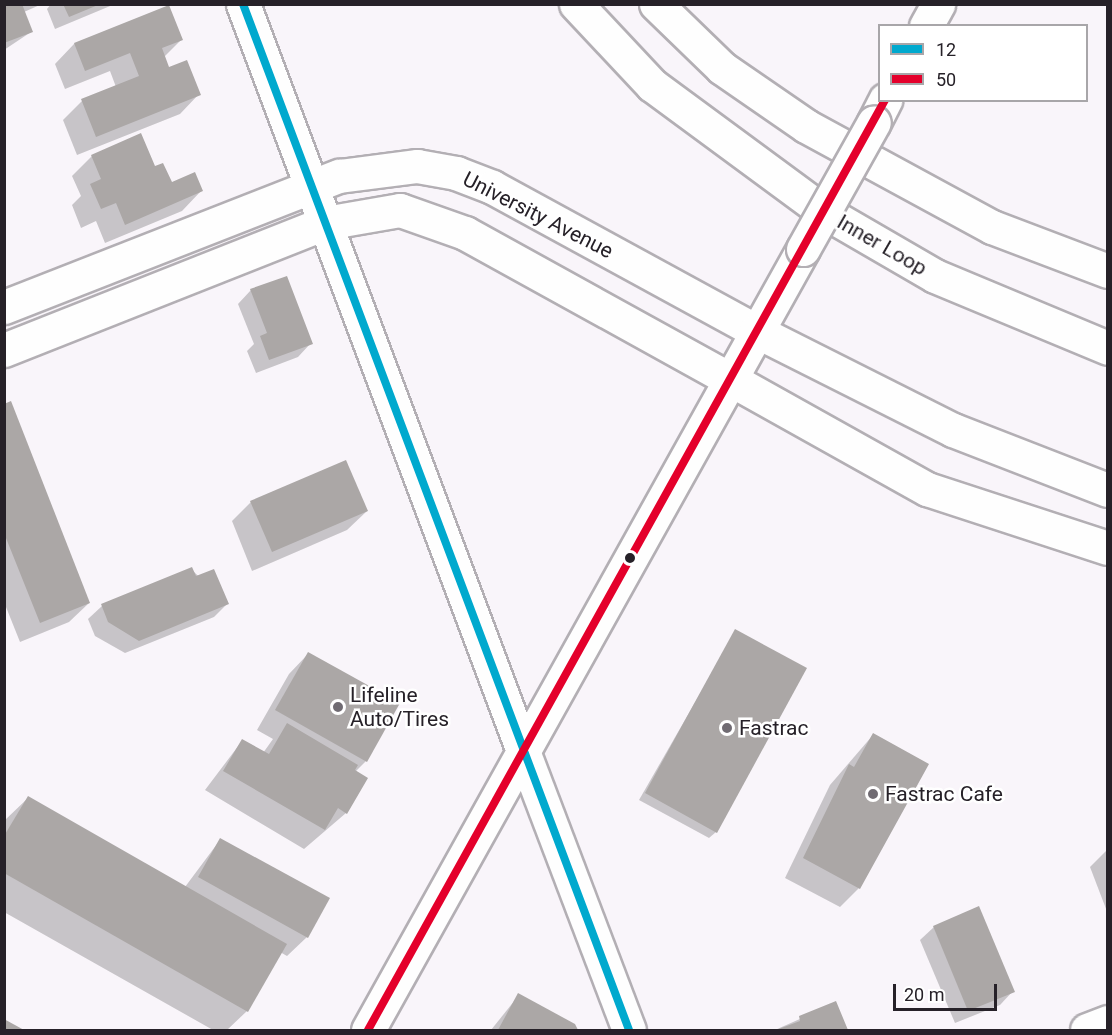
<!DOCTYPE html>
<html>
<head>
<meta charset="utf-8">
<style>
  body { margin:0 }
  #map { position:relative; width:1112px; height:1035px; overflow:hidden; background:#f9f5fa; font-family:Roboto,sans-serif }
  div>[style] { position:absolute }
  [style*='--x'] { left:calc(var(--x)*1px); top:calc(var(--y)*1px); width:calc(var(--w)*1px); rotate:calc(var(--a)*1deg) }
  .shadow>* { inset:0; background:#0003 }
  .building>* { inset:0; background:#aba7a6 }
  .roads { filter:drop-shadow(2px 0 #b3afb4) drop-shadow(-2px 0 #b3afb4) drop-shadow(0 2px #b3afb4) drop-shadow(0 -2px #b3afb4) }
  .minor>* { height:33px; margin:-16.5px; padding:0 16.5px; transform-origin:16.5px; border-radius:16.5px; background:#fefefe }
  .major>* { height:33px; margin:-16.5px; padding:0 16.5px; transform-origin:16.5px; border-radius:16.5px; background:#fefefe }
  .highway>* { height:33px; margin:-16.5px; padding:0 16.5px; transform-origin:16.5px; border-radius:16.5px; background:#fefefe }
  .bridges { filter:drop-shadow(2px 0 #b3afb4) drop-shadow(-2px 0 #b3afb4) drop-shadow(0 2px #b3afb4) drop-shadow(0 -2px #b3afb4) }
  .major-bridge>* { height:33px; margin:-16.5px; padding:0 16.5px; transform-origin:16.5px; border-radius:16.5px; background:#fefefe }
  .bus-1>* { height:8px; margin:-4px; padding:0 4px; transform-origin:4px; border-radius:4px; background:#00a9ce }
  .bus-2>* { height:8px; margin:-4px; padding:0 4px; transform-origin:4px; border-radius:4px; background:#e4002b }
  .dots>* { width:16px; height:16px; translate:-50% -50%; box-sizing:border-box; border:3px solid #fff; border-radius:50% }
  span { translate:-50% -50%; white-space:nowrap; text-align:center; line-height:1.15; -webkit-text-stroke:5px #fff; paint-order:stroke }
  .street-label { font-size:21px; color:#262128 }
  .poi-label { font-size:21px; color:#262128 }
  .left { translate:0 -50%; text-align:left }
  .frame { position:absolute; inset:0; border:6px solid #262128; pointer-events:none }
  .legend { position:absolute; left:878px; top:24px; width:210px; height:78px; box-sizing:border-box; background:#fff; border:2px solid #a8a6a9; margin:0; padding:8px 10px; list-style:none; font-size:18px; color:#262128 }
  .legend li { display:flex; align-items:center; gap:12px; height:30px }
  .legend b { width:30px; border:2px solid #a8a6a9 }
  .scale { position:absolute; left:893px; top:984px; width:104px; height:27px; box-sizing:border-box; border:3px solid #262128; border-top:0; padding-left:8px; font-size:18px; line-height:21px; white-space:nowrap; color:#262128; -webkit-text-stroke:4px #fff; paint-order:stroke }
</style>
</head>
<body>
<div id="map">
  <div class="shadow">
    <div style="clip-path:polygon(4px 4px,42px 4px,24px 12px,31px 32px,4px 50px)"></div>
    <div style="clip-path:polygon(51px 4px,115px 4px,55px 29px,47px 9px)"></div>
    <div style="clip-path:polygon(168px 7px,181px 40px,164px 57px,169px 69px,199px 94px,180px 114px,77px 155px,63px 120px,82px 101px,116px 87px,110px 71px,65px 89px,55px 64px,74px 44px)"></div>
    <div style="clip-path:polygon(92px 156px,154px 168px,171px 184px,201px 191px,182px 211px,105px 243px,96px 221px,81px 228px,72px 205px,81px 196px,72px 176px)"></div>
    <div style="clip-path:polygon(251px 290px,311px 343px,298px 357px,256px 373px,247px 351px,254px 344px,238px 304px)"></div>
    <div style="clip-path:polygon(4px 405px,89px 603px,69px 622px,20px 642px,4px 602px)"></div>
    <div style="clip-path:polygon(251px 502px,367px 511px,347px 530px,252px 571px,232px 521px)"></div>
    <div style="clip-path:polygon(191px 569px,227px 604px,214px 617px,125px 653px,95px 636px,88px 619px,102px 606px)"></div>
    <div style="clip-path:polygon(736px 631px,716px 832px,709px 838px,639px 800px)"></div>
    <div style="clip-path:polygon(308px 654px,366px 761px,355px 772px,346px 813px,304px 849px,205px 790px,242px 741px,263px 753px,273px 739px,257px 730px,289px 674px)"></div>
    <div style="clip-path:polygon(873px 735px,859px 888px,840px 907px,785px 878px,830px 785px)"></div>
    <div style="clip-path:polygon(28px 798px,185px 887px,220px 840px,307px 937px,287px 956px,280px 952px,247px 1011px,227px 1030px,213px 1030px,4px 912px,4px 821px)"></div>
    <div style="clip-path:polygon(1108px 849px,1108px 914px,1090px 867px)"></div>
    <div style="clip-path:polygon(934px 927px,1013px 991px,1000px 1005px,955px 1023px,920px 940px)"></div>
    <div style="clip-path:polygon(519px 995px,574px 1026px,576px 1030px,491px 1030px)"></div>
    <div style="clip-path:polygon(836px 1003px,846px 1030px,775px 1030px)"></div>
  </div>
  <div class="building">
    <div style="clip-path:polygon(4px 4px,22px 4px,33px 32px,4px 43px)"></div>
    <div style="clip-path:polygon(63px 4px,98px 4px,98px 5px,69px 17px)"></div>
    <div style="clip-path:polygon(169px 5px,183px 40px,162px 48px,169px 67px,187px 60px,201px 95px,96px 137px,81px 99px,139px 76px,130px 53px,85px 71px,74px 43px)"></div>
    <div style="clip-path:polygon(141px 133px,155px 166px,163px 163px,172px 182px,195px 172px,203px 191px,125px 225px,116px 203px,101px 209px,90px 184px,101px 179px,91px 155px)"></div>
    <div style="clip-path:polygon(287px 276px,313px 344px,269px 360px,260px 336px,267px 333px,250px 289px)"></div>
    <div style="clip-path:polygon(11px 401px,90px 603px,40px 623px,4px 533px,4px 404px)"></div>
    <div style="clip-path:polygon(346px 460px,368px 511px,272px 552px,250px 501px)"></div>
    <div style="clip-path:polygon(192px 567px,196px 576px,214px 569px,229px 604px,139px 641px,108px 622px,101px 604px)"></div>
    <div style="clip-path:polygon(735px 629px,807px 668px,717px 833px,645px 793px)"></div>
    <div style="clip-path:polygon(308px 652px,400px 703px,367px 762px,275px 710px)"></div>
    <div style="clip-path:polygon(287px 723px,358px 765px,355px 770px,368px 778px,347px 814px,338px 808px,325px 830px,223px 771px,242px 739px,269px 754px)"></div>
    <div style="clip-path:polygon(873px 733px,929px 764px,860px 889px,803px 858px,849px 764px,854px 767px)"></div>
    <div style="clip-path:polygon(28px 796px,287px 944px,248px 1012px,4px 873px,4px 836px)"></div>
    <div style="clip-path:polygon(220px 838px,330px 898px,308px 938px,198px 877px)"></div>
    <div style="clip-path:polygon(979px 906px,1015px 992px,968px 1011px,933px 926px)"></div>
    <div style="clip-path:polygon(518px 993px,575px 1024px,578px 1030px,498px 1030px)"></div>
    <div style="clip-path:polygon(836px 1001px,848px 1030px,776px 1030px,800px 1021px,799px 1016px)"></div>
    <div style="clip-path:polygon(4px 1019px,24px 1030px,4px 1030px)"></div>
  </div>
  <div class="roads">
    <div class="minor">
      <div style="--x:523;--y:751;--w:298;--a:69.2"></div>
      <div style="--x:1087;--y:1030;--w:22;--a:-21"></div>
    </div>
    <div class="major">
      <div style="--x:243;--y:4;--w:798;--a:69.45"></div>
      <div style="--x:926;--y:26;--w:25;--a:-61"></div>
      <div style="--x:874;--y:122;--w:25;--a:-63"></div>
      <div style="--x:4;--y:307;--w:360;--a:-21.4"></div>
      <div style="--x:339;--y:176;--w:79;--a:-7.3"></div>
      <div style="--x:417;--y:166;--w:40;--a:10"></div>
      <div style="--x:456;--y:173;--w:39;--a:21"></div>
      <div style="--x:492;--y:187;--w:301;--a:28.6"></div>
      <div style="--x:4;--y:350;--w:345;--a:-21.6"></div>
      <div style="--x:325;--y:223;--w:76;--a:-9.8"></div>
      <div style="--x:400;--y:210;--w:69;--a:19.5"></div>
      <div style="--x:465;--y:233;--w:303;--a:28.9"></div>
      <div style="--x:368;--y:1030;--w:894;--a:-60.88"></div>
    </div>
    <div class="highway">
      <div style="--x:576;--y:4;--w:111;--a:46.8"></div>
      <div style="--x:652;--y:85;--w:212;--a:36.4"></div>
      <div style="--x:823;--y:211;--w:129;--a:30.1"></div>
      <div style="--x:935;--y:276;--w:187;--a:22.6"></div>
      <div style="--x:656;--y:4;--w:92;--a:44.1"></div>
      <div style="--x:722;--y:68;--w:102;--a:34.6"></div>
      <div style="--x:806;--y:126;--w:212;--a:28.5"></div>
      <div style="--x:992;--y:227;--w:124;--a:20.8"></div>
      <div style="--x:756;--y:331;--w:220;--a:26.7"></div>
      <div style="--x:953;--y:430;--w:166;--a:21.2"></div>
      <div style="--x:730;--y:379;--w:226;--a:29.2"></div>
      <div style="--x:927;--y:489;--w:190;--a:18.1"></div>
    </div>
  </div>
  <div class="bridges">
    <div class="major-bridge">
      <div style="--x:803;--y:249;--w:145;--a:-60.8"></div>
    </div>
  </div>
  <div class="bus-1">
    <div style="--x:243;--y:4;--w:1096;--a:69.38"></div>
  </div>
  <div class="bus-2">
    <div style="--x:368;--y:1030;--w:1064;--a:-60.93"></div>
  </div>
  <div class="dots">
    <div style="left:630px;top:558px;background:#262128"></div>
    <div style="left:338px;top:707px;background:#706b72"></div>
    <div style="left:727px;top:728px;background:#706b72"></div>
    <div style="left:873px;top:794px;background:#706b72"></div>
  </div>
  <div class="street-label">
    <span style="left:538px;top:215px;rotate:27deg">University Avenue</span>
    <span style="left:882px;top:245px;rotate:30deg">Inner Loop</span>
  </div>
  <div class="poi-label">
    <span class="left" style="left:350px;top:707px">Lifeline<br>Auto/Tires</span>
    <span class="left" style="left:739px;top:728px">Fastrac</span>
    <span class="left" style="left:885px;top:794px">Fastrac Cafe</span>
  </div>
  <div class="frame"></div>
  <ul class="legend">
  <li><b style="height:8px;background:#00a9ce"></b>12</li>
  <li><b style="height:8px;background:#e4002b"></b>50</li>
  </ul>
  <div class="scale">20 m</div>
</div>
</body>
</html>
